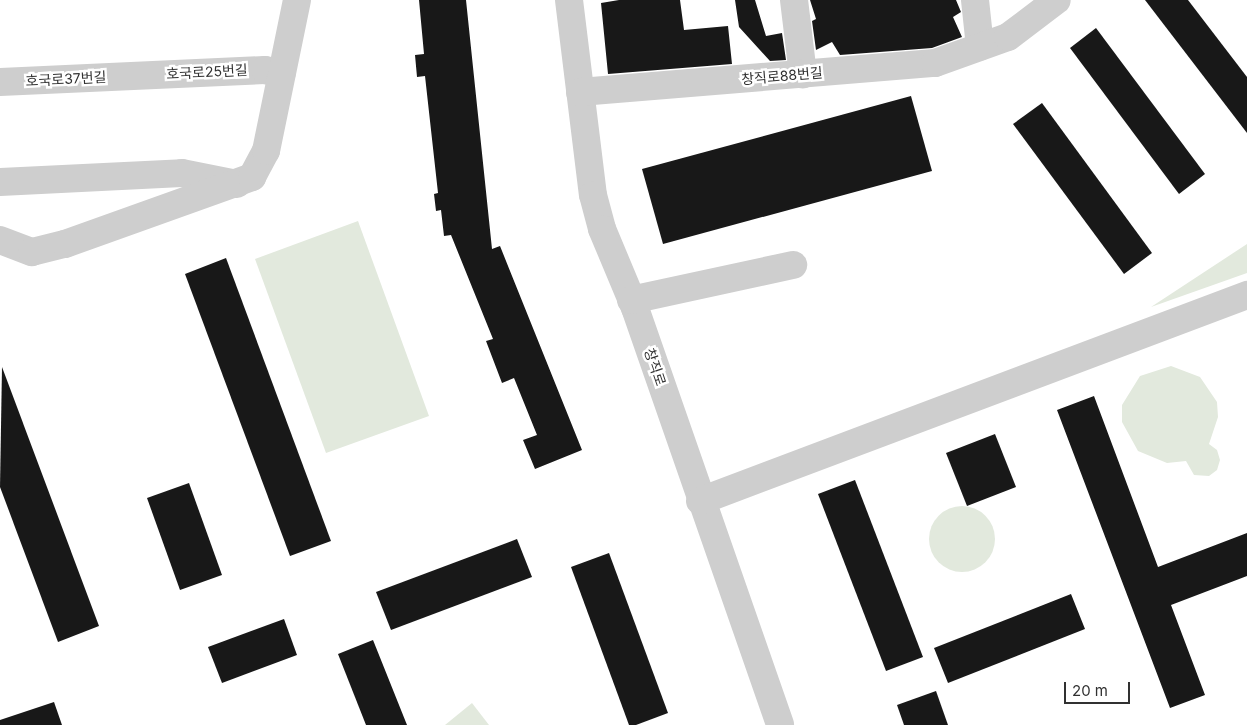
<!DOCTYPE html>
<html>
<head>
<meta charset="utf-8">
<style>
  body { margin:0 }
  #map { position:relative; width:1247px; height:725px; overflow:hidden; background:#fff; font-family:Inter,"Noto Sans KR",sans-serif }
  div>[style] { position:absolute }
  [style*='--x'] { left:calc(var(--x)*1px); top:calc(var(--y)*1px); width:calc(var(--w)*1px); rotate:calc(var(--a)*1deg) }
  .green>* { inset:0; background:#e2e9dd }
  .round { border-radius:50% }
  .building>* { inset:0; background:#181818 }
  .minor>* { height:28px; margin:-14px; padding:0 14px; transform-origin:14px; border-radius:14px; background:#cecece }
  span { translate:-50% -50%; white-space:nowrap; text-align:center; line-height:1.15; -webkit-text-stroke:5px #fff; paint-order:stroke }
  .street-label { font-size:14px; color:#313131 }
  .scale { position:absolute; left:1064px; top:682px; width:66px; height:22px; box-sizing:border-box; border:2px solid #313131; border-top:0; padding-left:6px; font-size:15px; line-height:18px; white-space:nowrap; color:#313131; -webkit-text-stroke:4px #fff; paint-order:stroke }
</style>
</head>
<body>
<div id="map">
  <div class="green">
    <div style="clip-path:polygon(358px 221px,429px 416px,326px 453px,255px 259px)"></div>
    <div style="clip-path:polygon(1247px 244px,1247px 273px,1151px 307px)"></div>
    <div style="clip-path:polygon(1171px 366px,1200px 377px,1217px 402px,1218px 417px,1209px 444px,1217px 450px,1220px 460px,1217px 470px,1209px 476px,1194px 475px,1186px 461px,1167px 463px,1138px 451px,1122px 422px,1122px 405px,1140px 376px)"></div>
    <div class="round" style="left:929px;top:506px;width:66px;height:66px"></div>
    <div style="clip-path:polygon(472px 703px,489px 725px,445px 725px)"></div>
  </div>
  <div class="building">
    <div style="clip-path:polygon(419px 0,466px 0,492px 249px,500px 246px,582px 450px,535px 469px,523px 440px,537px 435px,514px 378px,502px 383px,486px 341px,493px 339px,451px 235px,444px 236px,441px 210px,436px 211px,434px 194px,438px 193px,425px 76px,417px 77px,415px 55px,424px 54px)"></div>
    <div style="clip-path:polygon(619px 0,680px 0,684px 30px,728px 26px,732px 64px,608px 74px,601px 3px)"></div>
    <div style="clip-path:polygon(735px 0,755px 0,766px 36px,782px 33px,786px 60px,770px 61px,739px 27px)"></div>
    <div style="clip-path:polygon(810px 0,956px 0,961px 12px,953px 17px,962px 37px,932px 48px,840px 55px,832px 42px,816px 50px,812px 21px,816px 19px)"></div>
    <div style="clip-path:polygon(1145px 0,1188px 0,1247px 77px,1247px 133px)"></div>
    <div style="clip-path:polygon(1096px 28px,1205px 174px,1179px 194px,1070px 48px)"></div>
    <div style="clip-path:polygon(911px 96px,932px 171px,663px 244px,642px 169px)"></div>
    <div style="clip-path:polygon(1042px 103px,1152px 253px,1124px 274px,1013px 124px)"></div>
    <div style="clip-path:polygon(226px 258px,331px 541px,290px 556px,185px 274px)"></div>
    <div style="clip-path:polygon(2px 367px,99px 626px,58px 642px,0 487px)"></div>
    <div style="clip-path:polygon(1094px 396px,1158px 567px,1247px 533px,1247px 576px,1171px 605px,1205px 695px,1170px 708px,1057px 410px)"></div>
    <div style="clip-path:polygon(995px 434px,1016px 487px,967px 506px,946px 453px)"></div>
    <div style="clip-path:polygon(855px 480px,923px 657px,886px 671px,818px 494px)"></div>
    <div style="clip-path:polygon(189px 483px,222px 575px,180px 590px,147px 498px)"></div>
    <div style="clip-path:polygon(517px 539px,532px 577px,391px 630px,376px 592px)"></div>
    <div style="clip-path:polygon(609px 553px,668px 713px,636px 725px,629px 725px,571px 567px)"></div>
    <div style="clip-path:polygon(1071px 594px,1085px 629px,948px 683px,934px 648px)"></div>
    <div style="clip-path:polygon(284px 619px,297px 655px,222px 683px,208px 647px)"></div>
    <div style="clip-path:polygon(373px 640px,407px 725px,366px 725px,338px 654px)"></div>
    <div style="clip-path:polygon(936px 691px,948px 725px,904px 725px,897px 705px)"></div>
    <div style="clip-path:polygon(54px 702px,62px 725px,0 725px,0 720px)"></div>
  </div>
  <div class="minor">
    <div style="--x:569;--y:0;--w:196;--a:83"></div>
    <div style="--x:593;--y:195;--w:35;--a:75"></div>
    <div style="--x:602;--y:229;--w:86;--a:67.3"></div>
    <div style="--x:635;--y:308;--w:441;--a:70.8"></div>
    <div style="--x:794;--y:0;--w:75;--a:83.1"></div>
    <div style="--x:975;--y:0;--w:47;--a:83.9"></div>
    <div style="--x:0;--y:82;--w:265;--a:-2.6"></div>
    <div style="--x:265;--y:70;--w:17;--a:13"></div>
    <div style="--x:580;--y:92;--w:356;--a:-4.7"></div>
    <div style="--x:935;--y:63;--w:77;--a:-19.6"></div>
    <div style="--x:1008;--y:37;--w:61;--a:-37.1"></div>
    <div style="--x:0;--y:182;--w:182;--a:-2.8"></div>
    <div style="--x:182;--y:173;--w:56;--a:11.3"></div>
    <div style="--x:0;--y:240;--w:34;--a:21"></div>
    <div style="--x:32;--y:252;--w:34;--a:-14"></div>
    <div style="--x:65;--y:244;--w:199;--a:-19.7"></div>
    <div style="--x:252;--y:177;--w:30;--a:-62"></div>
    <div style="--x:266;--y:151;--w:154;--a:-78.4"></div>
    <div style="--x:631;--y:300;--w:166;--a:-12.2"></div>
    <div style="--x:700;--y:501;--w:585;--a:-20.64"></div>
  </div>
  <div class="street-label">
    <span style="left:207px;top:72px;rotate:-3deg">호국로25번길</span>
    <span style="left:782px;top:76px;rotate:-5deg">창직로88번길</span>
    <span style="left:66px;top:79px;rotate:-3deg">호국로37번길</span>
    <span style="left:655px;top:367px;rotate:71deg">창직로</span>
  </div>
  <div class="scale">20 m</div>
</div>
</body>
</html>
